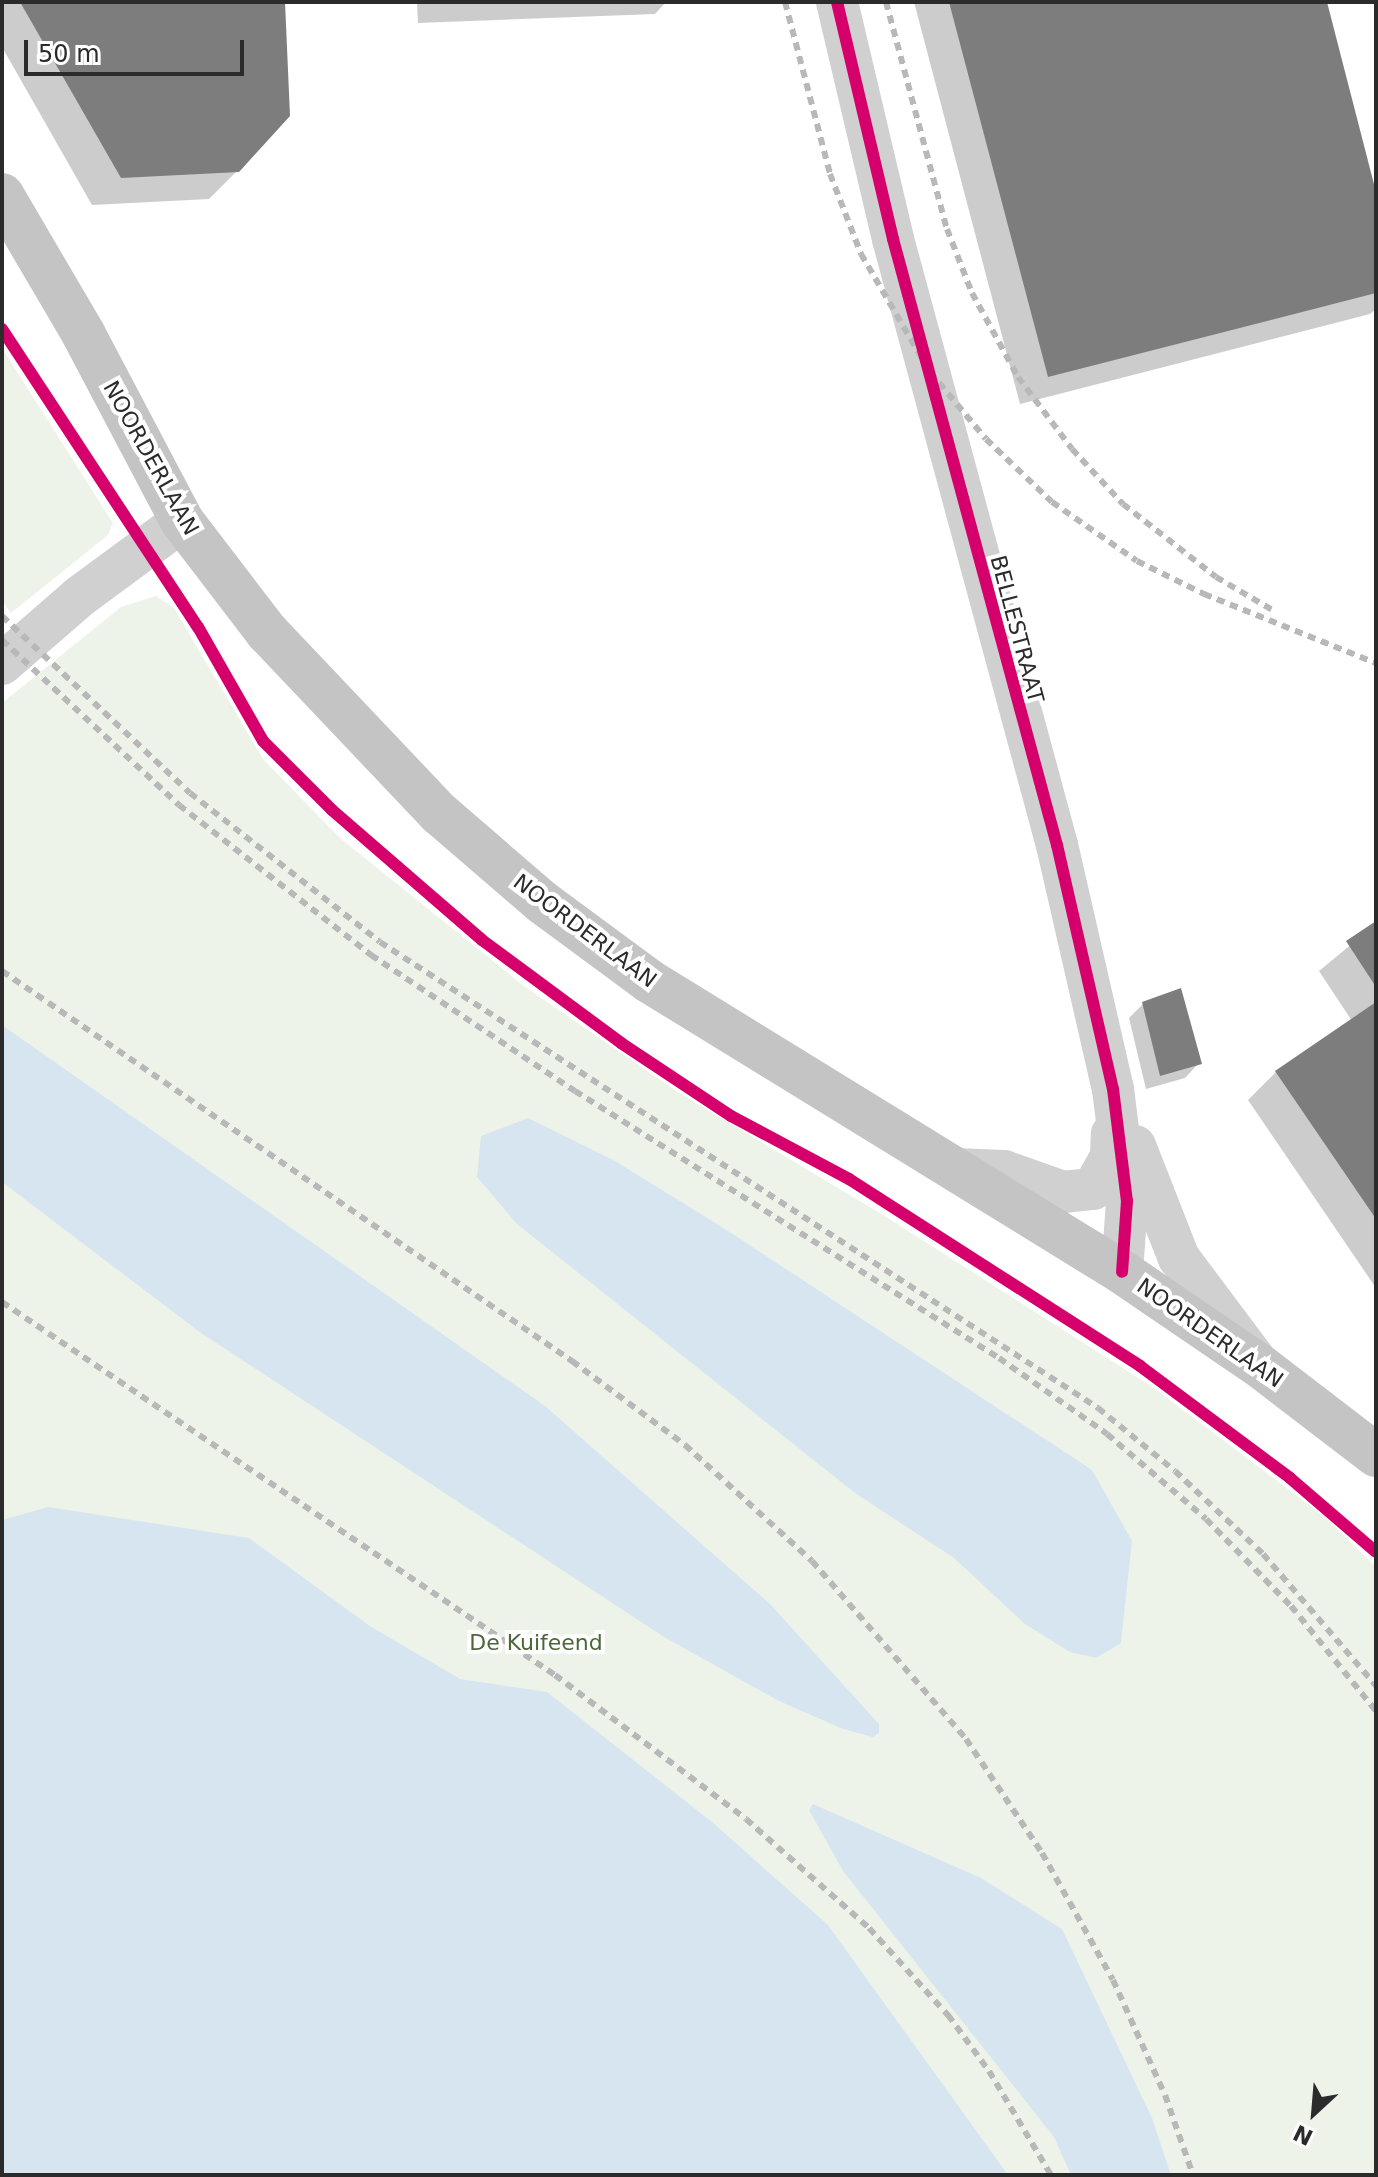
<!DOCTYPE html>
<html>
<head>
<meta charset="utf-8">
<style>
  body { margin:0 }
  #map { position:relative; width:1378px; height:2177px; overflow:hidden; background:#fff; font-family:"DejaVu Sans",sans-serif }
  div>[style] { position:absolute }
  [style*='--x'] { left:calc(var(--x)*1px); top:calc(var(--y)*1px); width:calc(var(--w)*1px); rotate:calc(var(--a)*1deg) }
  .green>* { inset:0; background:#eef3ea }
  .water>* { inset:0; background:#d6e5f0 }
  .shadow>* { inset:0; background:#0003 }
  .building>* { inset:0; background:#7d7d7d }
  .minor>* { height:42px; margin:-21px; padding:0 21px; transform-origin:21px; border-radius:21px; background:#d0d0d0 }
  .major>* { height:44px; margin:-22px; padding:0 22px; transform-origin:22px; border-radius:22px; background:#c4c4c4 }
  .rail>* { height:6px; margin-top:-3px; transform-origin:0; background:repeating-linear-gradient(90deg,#b8b8b8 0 8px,transparent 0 14px) }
  .cycleway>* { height:12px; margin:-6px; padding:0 6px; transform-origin:6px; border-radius:6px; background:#d6006c }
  span { translate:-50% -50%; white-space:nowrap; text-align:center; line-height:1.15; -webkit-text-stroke:8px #fff; paint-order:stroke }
  .street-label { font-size:22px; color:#2b2b2b }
  .park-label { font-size:22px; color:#4d663a }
  .frame { position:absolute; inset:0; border:4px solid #2b2b2b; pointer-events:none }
  .north { position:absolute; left:1274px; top:2073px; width:80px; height:80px; -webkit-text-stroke:6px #fff; paint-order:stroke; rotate:206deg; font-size:22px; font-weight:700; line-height:32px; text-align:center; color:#2b2b2b }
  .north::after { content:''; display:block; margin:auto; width:28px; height:36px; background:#2b2b2b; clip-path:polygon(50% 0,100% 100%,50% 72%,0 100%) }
  .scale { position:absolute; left:24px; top:40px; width:220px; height:36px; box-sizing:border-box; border:4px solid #2b2b2b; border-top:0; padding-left:10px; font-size:24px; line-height:28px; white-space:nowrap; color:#2b2b2b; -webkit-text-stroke:6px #fff; paint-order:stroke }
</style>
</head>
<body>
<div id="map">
  <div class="green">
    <div style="clip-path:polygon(2px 348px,113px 523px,108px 535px,11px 613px,2px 601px)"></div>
    <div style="clip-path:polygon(156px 596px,174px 608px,263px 759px,340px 838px,524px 986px,678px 1092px,888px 1218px,1151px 1386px,1325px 1517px,1376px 1567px,1376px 2175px,2px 2175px,2px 703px,121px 607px)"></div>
  </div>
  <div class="water">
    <div style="clip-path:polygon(2px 1025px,545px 1406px,770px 1604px,879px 1724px,879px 1733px,873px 1737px,843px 1729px,779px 1701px,664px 1637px,201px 1333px,2px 1182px)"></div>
    <div style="clip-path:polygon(528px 1118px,615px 1161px,725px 1229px,1092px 1470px,1132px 1541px,1121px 1643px,1096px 1658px,1070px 1652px,1025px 1624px,954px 1558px,855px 1493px,517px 1224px,477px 1177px,481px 1136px)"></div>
    <div style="clip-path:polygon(48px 1507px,249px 1538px,370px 1626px,460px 1679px,547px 1692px,712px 1822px,828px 1925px,1008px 2175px,2px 2175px,2px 1520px)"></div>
    <div style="clip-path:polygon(813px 1804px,981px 1878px,1062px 1929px,1152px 2118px,1171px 2175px,1071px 2175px,1054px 2137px,843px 1871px,809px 1810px)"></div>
  </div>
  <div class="shadow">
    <div style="clip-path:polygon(2px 2px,283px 2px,238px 170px,209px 199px,92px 205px,2px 47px)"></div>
    <div style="clip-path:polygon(417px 2px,666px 2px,655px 14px,418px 23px)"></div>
    <div style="clip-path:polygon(914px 2px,1325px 2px,1376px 200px,1376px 309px,1370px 314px,1020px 404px)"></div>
    <div style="clip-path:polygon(1376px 924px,1376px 1288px,1248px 1100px,1276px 1072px,1352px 1021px,1319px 971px)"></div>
    <div style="clip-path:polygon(1143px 1004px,1199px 1063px,1185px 1078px,1146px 1089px,1129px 1018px)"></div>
  </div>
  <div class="building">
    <div style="clip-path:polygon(20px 2px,285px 2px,290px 116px,239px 172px,121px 178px)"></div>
    <div style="clip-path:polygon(949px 2px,1327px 2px,1376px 192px,1376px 293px,1048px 377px)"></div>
    <div style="clip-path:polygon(1376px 921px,1376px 987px,1346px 941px)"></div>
    <div style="clip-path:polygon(1181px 988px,1202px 1064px,1160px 1076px,1142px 1002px)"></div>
    <div style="clip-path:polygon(1376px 1002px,1376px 1219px,1275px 1071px)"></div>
  </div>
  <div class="minor">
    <div style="--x:837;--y:2;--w:244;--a:76.7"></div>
    <div style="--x:893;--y:239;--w:628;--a:74.86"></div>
    <div style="--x:1057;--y:845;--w:250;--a:77.1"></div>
    <div style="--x:1113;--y:1089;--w:113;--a:82.9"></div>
    <div style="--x:1127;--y:1201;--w:71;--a:94"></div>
    <div style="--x:2;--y:664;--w:102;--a:-41"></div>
    <div style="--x:79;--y:597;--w:128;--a:-36.4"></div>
    <div style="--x:1135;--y:1146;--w:120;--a:68.6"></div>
    <div style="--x:1179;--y:1258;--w:134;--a:53.2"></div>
    <div style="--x:955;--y:1169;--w:49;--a:2.3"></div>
    <div style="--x:1004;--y:1171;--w:63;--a:19.6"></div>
    <div style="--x:1063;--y:1192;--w:30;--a:-6"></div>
    <div style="--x:1093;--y:1189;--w:37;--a:-61"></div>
    <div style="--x:1111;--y:1157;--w:23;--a:-88"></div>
  </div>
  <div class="major">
    <div style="--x:2;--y:195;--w:162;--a:59.6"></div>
    <div style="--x:84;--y:335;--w:210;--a:62.2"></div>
    <div style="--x:182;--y:521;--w:140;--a:52.6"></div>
    <div style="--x:267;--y:632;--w:251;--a:46.5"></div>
    <div style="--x:440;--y:814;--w:135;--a:40.8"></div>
    <div style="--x:542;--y:902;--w:133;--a:36.4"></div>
    <div style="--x:649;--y:981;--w:555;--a:31.6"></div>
    <div style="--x:1122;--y:1272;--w:167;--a:34.3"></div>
    <div style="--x:1260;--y:1366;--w:146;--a:37.5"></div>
  </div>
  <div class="rail">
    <div style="--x:785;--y:2;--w:178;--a:75.3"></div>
    <div style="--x:830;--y:174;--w:86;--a:68.8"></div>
    <div style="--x:861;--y:254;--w:137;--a:59.7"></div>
    <div style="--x:930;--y:372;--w:87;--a:50.1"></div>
    <div style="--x:986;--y:439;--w:91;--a:43.7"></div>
    <div style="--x:1052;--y:502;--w:103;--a:34.8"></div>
    <div style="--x:1137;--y:561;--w:75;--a:26.2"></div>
    <div style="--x:1204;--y:594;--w:185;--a:21.9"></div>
    <div style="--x:886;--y:2;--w:235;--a:75"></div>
    <div style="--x:947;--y:229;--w:69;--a:68.7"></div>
    <div style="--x:972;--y:293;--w:96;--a:61.3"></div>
    <div style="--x:1018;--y:377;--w:90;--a:53.1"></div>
    <div style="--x:1072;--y:449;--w:75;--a:47.2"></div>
    <div style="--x:1123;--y:504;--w:118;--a:38.1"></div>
    <div style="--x:1216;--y:577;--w:69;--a:30.3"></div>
    <div style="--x:2;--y:616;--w:258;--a:43.3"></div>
    <div style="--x:190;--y:793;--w:241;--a:38.1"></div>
    <div style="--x:380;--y:942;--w:856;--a:32.98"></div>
    <div style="--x:1098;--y:1408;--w:99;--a:39.3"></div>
    <div style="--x:1175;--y:1471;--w:121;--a:43.3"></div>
    <div style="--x:1263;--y:1554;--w:174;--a:49.4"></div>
    <div style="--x:2;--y:640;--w:242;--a:43"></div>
    <div style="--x:179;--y:805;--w:244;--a:38"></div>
    <div style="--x:371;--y:955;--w:245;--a:33.7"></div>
    <div style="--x:575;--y:1091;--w:501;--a:32.2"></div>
    <div style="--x:999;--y:1358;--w:132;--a:35.1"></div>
    <div style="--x:1107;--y:1434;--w:130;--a:40.6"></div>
    <div style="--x:1206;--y:1519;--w:122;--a:45.7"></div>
    <div style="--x:1291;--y:1606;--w:135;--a:51"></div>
    <div style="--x:2;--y:971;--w:691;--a:34.38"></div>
    <div style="--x:572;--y:1361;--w:141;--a:36.6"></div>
    <div style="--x:685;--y:1445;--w:172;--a:42.4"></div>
    <div style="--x:812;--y:1561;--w:235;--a:49.1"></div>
    <div style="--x:966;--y:1739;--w:137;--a:56.3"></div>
    <div style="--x:1042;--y:1853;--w:145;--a:60.8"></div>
    <div style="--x:1113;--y:1980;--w:126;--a:65.7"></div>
    <div style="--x:1165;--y:2095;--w:85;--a:70.7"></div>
    <div style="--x:2;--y:1302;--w:667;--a:34"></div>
    <div style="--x:555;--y:1675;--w:239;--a:37"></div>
    <div style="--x:746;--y:1819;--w:164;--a:41.5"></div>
    <div style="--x:869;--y:1928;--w:118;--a:47.8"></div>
    <div style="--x:948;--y:2015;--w:69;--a:53.8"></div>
    <div style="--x:989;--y:2071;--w:121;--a:59.2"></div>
  </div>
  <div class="cycleway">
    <div style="--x:837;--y:2;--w:244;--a:76.7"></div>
    <div style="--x:893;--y:239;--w:628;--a:74.86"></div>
    <div style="--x:1057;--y:845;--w:250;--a:77.1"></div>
    <div style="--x:1113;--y:1089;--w:113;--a:82.9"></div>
    <div style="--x:1127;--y:1201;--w:71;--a:94"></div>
    <div style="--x:2;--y:329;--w:357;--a:56.7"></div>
    <div style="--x:198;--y:627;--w:131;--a:60.3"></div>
    <div style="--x:263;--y:741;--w:98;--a:45"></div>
    <div style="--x:332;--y:810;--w:198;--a:40.9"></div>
    <div style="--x:482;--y:940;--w:173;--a:36.5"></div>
    <div style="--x:621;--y:1043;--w:132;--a:33.6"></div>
    <div style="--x:731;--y:1116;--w:134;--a:28.1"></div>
    <div style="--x:849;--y:1179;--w:346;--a:32.7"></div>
    <div style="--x:1140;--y:1366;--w:187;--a:36.7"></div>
    <div style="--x:1290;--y:1478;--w:113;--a:40.7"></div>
  </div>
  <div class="street-label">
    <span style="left:151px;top:458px;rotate:61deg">NOORDERLAAN</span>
    <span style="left:1017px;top:629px;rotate:75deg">BELLESTRAAT</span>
    <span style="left:585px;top:931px;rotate:37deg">NOORDERLAAN</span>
    <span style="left:1210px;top:1333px;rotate:35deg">NOORDERLAAN</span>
  </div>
  <div class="park-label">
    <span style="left:536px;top:1643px">De Kuifeend</span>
  </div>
  <div class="frame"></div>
  <div class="north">N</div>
  <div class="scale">50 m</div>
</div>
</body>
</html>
